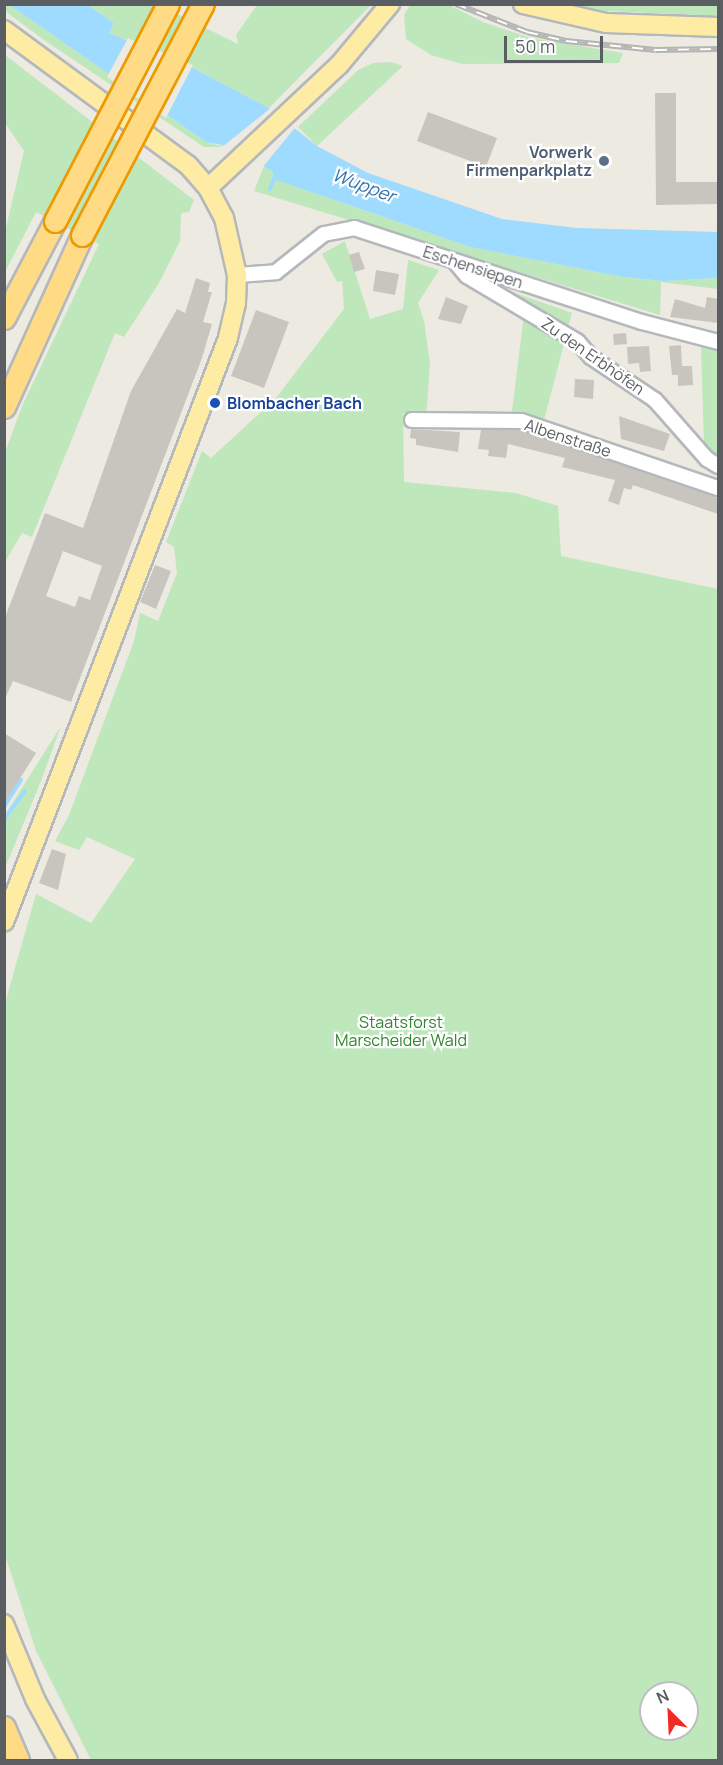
<!DOCTYPE html>
<html>
<head>
<meta charset="utf-8">
<style>
  body { margin:0 }
  #map { position:relative; width:723px; height:1765px; overflow:hidden; background:#edeae1; font-family:Manrope,sans-serif }
  div>[style] { position:absolute }
  [style*='--x'] { left:calc(var(--x)*1px); top:calc(var(--y)*1px); width:calc(var(--w)*1px); rotate:calc(var(--a)*1deg) }
  .green>* { inset:0; background:#bee7bc }
  .water>* { inset:0; background:#9fdaff }
  .pier>* { inset:0; background:#edeae1 }
  .stream>* { height:4px; margin:-2px; padding:0 2px; transform-origin:2px; border-radius:2px; background:#9fdaff }
  .building>* { inset:0; background:#c8c5be }
  .roads { filter:drop-shadow(2px 0 #b4b8bc) drop-shadow(-2px 0 #b4b8bc) drop-shadow(0 2px #b4b8bc) drop-shadow(0 -2px #b4b8bc) }
  .minor>* { height:14px; margin:-7px; padding:0 7px; transform-origin:7px; border-radius:7px; background:#fff }
  .major>* { height:18px; margin:-9px; padding:0 9px; transform-origin:9px; border-radius:9px; background:#ffeca4 }
  .highway>* { height:21px; margin:-10.5px; padding:0 10.5px; transform-origin:10.5px; border-radius:10.5px; background:#ffdb86 }
  .rail>* { height:6px; margin-top:-3px; transform-origin:0; background:repeating-linear-gradient(90deg,#fff 0 11px,#b3b4b4 0 22px); box-sizing:border-box; border-block:2px solid #b3b4b4 }
  .bridges { filter:drop-shadow(2px 0 #e90) drop-shadow(-2px 0 #e90) drop-shadow(0 2px #e90) drop-shadow(0 -2px #e90) }
  .highway-bridge>* { height:21px; margin:-10.5px; padding:0 10.5px; transform-origin:10.5px; border-radius:10.5px; background:#ffdb86 }
  .dots>* { width:16px; height:16px; translate:-50% -50%; box-sizing:border-box; border:3px solid #fff; border-radius:50% }
  span { translate:-50% -50%; white-space:nowrap; text-align:center; line-height:1.15; -webkit-text-stroke:4.5px #fff; paint-order:stroke }
  .service-label { font-size:16px; color:#4e5e75; font-weight:700 }
  .right { translate:-100% -50%; text-align:right }
  .street-label { font-size:16px; color:#5a5e63 }
  .transit-label { font-size:16px; color:#164399; font-weight:700 }
  .left { translate:0 -50%; text-align:left }
  .park-label { font-size:16px; color:#308430 }
  .water-label { font-size:18px; color:#3675ad; font-style:italic }
  .frame { position:absolute; inset:0; border:6px solid #5a5e63; pointer-events:none }
  .north { position:absolute; left:639px; top:1681px; width:60px; height:60px; box-sizing:border-box; background:#fff; border:2px solid #bdbfc1; border-radius:50%; rotate:336deg; font-size:16px; font-weight:700; line-height:24px; text-align:center; color:#5a5e63 }
  .north::after { content:''; display:block; margin:auto; width:21px; height:27px; background:#f12a24; clip-path:polygon(50% 0,100% 100%,50% 72%,0 100%) }
  .scale { position:absolute; left:504px; top:36px; width:99px; height:27px; box-sizing:border-box; border:3px solid #5a5e63; border-top:0; padding-left:8px; font-size:18px; line-height:21px; white-space:nowrap; color:#5a5e63; -webkit-text-stroke:4px #fff; paint-order:stroke }
</style>
</head>
<body>
<div id="map">
  <div class="green">
    <div style="clip-path:polygon(5px 5px,10px 5px,206px 142px,224px 147px,204px 147px,183px 133px,44px 40px,5px 11px)"></div>
    <div style="clip-path:polygon(88px 5px,159px 5px,238px 44px,236px 35px,257px 5px,371px 5px,269px 108px,197px 70px,109px 33px,114px 23px)"></div>
    <div style="clip-path:polygon(410px 5px,449px 5px,483px 22px,530px 38px,623px 53px,619px 63px,462px 64px,431px 55px,406px 39px,404px 15px)"></div>
    <div style="clip-path:polygon(563px 5px,718px 5px,718px 16px,584px 10px)"></div>
    <div style="clip-path:polygon(5px 55px,194px 200px,189px 212px,181px 213px,180px 241px,159px 283px,124px 337px,115px 333px,32px 537px,22px 533px,5px 562px,4px 455px,23px 404px,99px 244px,36px 212px,5px 272px,5px 232px,24px 151px,5px 123px)"></div>
    <div style="clip-path:polygon(391px 62px,403px 66px,317px 146px,298px 127px,358px 70px,373px 63px)"></div>
    <div style="clip-path:polygon(264px 166px,340px 202px,470px 247px,623px 277px,664px 281px,718px 278px,718px 289px,661px 282px,660px 315px,254px 191px)"></div>
    <div style="clip-path:polygon(evenodd,345px 241px,370px 319px,403px 309px,408px 260px,439px 270px,418px 303px,424px 321px,430px 363px,427px 405px,426px 413px,403px 413px,404px 482px,516px 493px,558px 506px,561px 556px,718px 589px,718px 1760px,91px 1760px,36px 1651px,5px 1555px,4px 1008px,11px 982px,36px 894px,91px 923px,135px 859px,87px 837px,79px 850px,55px 841px,69px 815px,134px 641px,140px 613px,158px 621px,177px 573px,174px 547px,166px 542px,202px 451px,211px 458px,276px 398px,344px 309px,342px 281px,337px 282px,322px 254px,345px 241px,651px 1693px,687px 1693px,687px 1729px,651px 1729px,651px 1693px)"></div>
    <div style="clip-path:polygon(481px 281px,572px 313px,543px 424px,512px 412px,525px 305px)"></div>
    <div style="clip-path:polygon(701px 346px,718px 351px,718px 461px,704px 445px)"></div>
    <div style="clip-path:polygon(61px 726px,41px 781px,5px 868px,5px 815px)"></div>
  </div>
  <div class="water">
    <div style="clip-path:polygon(10px 5px,88px 5px,114px 23px,109px 33px,197px 70px,269px 108px,317px 146px,368px 173px,502px 219px,577px 228px,718px 232px,718px 278px,664px 281px,623px 277px,470px 247px,274px 179px,273px 172px,264px 166px,222px 145px,206px 142px)"></div>
  </div>
  <div class="pier">
    <div style="clip-path:polygon(128px 38px,193px 65px,166px 118px,107px 77px)"></div>
    <div style="clip-path:polygon(272px 107px,298px 124px,262px 168px,221px 148px)"></div>
  </div>
  <div class="stream">
    <div style="--x:270;--y:189;--w:14;--a:-69"></div>
    <div style="--x:4;--y:807;--w:32;--a:-58"></div>
    <div style="--x:4;--y:819;--w:35;--a:-53"></div>
  </div>
  <div class="building">
    <div style="clip-path:polygon(655px 93px,676px 93px,676px 182px,718px 182px,718px 204px,656px 205px)"></div>
    <div style="clip-path:polygon(428px 112px,497px 138px,486px 167px,417px 141px)"></div>
    <div style="clip-path:polygon(359px 252px,365px 269px,354px 272px,349px 255px)"></div>
    <div style="clip-path:polygon(376px 270px,399px 274px,395px 295px,373px 291px)"></div>
    <div style="clip-path:polygon(evenodd,196px 278px,210px 283px,208px 292px,212px 292px,203px 322px,212px 324px,202px 358px,71px 702px,13px 681px,4px 701px,4px 620px,45px 513px,83px 528px,131px 391px,177px 309px,185px 313px,196px 278px,63px 551px,102px 566px,90px 600px,79px 596px,75px 607px,46px 596px,63px 551px)"></div>
    <div style="clip-path:polygon(446px 297px,468px 306px,461px 324px,438px 319px)"></div>
    <div style="clip-path:polygon(707px 297px,718px 299px,718px 323px,670px 317px,675px 299px,705px 308px)"></div>
    <div style="clip-path:polygon(256px 310px,289px 322px,264px 388px,231px 376px)"></div>
    <div style="clip-path:polygon(626px 333px,627px 344px,614px 345px,613px 334px)"></div>
    <div style="clip-path:polygon(681px 345px,682px 366px,692px 366px,693px 385px,678px 386px,678px 375px,672px 375px,669px 346px)"></div>
    <div style="clip-path:polygon(649px 346px,651px 371px,640px 372px,639px 363px,628px 364px,627px 347px)"></div>
    <div style="clip-path:polygon(575px 379px,594px 380px,593px 399px,574px 397px)"></div>
    <div style="clip-path:polygon(619px 416px,670px 434px,664px 451px,621px 439px)"></div>
    <div style="clip-path:polygon(411px 429px,460px 432px,458px 452px,416px 445px,416px 439px,410px 438px)"></div>
    <div style="clip-path:polygon(481px 430px,519px 430px,718px 498px,718px 514px,633px 485px,631px 490px,624px 488px,619px 505px,608px 501px,615px 480px,562px 467px,565px 458px,508px 444px,506px 458px,488px 456px,489px 450px,478px 449px)"></div>
    <div style="clip-path:polygon(155px 565px,171px 571px,156px 609px,140px 602px)"></div>
    <div style="clip-path:polygon(4px 733px,36px 753px,4px 804px)"></div>
    <div style="clip-path:polygon(52px 849px,66px 854px,58px 890px,39px 883px)"></div>
  </div>
  <div class="roads">
    <div class="minor">
      <div style="--x:456;--y:263;--w:17;--a:50"></div>
      <div style="--x:467;--y:276;--w:129;--a:30.7"></div>
      <div style="--x:578;--y:342;--w:20;--a:49"></div>
      <div style="--x:591;--y:357;--w:77;--a:33.9"></div>
      <div style="--x:655;--y:400;--w:79;--a:48.6"></div>
      <div style="--x:707;--y:459;--w:13;--a:32"></div>
      <div style="--x:237;--y:275;--w:39;--a:-4"></div>
      <div style="--x:276;--y:272;--w:61;--a:-38.4"></div>
      <div style="--x:324;--y:234;--w:31;--a:-11"></div>
      <div style="--x:354;--y:228;--w:303;--a:18.1"></div>
      <div style="--x:642;--y:322;--w:79;--a:14.7"></div>
      <div style="--x:412;--y:420;--w:109;--a:0.5"></div>
      <div style="--x:521;--y:421;--w:208;--a:18.8"></div>
    </div>
    <div class="major">
      <div style="--x:523;--y:4;--w:85;--a:12.9"></div>
      <div style="--x:606;--y:23;--w:112;--a:2"></div>
      <div style="--x:4;--y:30;--w:228;--a:36.3"></div>
      <div style="--x:188;--y:165;--w:30;--a:49"></div>
      <div style="--x:208;--y:188;--w:34;--a:62"></div>
      <div style="--x:224;--y:218;--w:58;--a:77.2"></div>
      <div style="--x:237;--y:275;--w:28;--a:92"></div>
      <div style="--x:236;--y:303;--w:36;--a:103"></div>
      <div style="--x:228;--y:338;--w:625;--a:110.98"></div>
      <div style="--x:208;--y:188;--w:180;--a:-43.2"></div>
      <div style="--x:339;--y:65;--w:80;--a:-50.1"></div>
      <div style="--x:4;--y:1624;--w:81;--a:67.5"></div>
      <div style="--x:35;--y:1699;--w:69;--a:61.6"></div>
    </div>
    <div class="highway">
      <div style="--x:4;--y:318;--w:110;--a:-62.3"></div>
      <div style="--x:4;--y:407;--w:189;--a:-65.6"></div>
      <div style="--x:4;--y:1727;--w:36;--a:67"></div>
    </div>
  </div>
  <div class="rail">
    <div style="--x:456;--y:4;--w:76;--a:21.5"></div>
    <div style="--x:527;--y:32;--w:40;--a:13"></div>
    <div style="--x:566;--y:41;--w:90;--a:5.7"></div>
    <div style="--x:656;--y:50;--w:62;--a:-0.9"></div>
  </div>
  <div class="bridges">
    <div class="highway-bridge">
      <div style="--x:55;--y:221;--w:245;--a:-62.5"></div>
      <div style="--x:82;--y:235;--w:261;--a:-62.4"></div>
    </div>
  </div>
  <div class="dots">
    <div style="left:604px;top:161px;background:#5c6f8a"></div>
    <div style="left:215px;top:403px;background:#1a4fb4"></div>
  </div>
  <div class="service-label">
    <span class="right" style="left:592px;top:161px">Vorwerk<br>Firmenparkplatz</span>
  </div>
  <div class="street-label">
    <span style="left:473px;top:267px;rotate:18deg">Eschensiepen</span>
    <span style="left:593px;top:356px;rotate:35deg">Zu den Erbhöfen</span>
    <span style="left:568px;top:438px;rotate:18deg">Albenstraße</span>
  </div>
  <div class="transit-label">
    <span class="left" style="left:227px;top:403px">Blombacher Bach</span>
  </div>
  <div class="park-label">
    <span style="left:401px;top:1031px">Staatsforst<br>Marscheider Wald</span>
  </div>
  <div class="water-label">
    <span style="left:364px;top:185px;rotate:21deg">Wupper</span>
  </div>
  <div class="frame"></div>
  <div class="north">N</div>
  <div class="scale">50 m</div>
</div>
</body>
</html>
